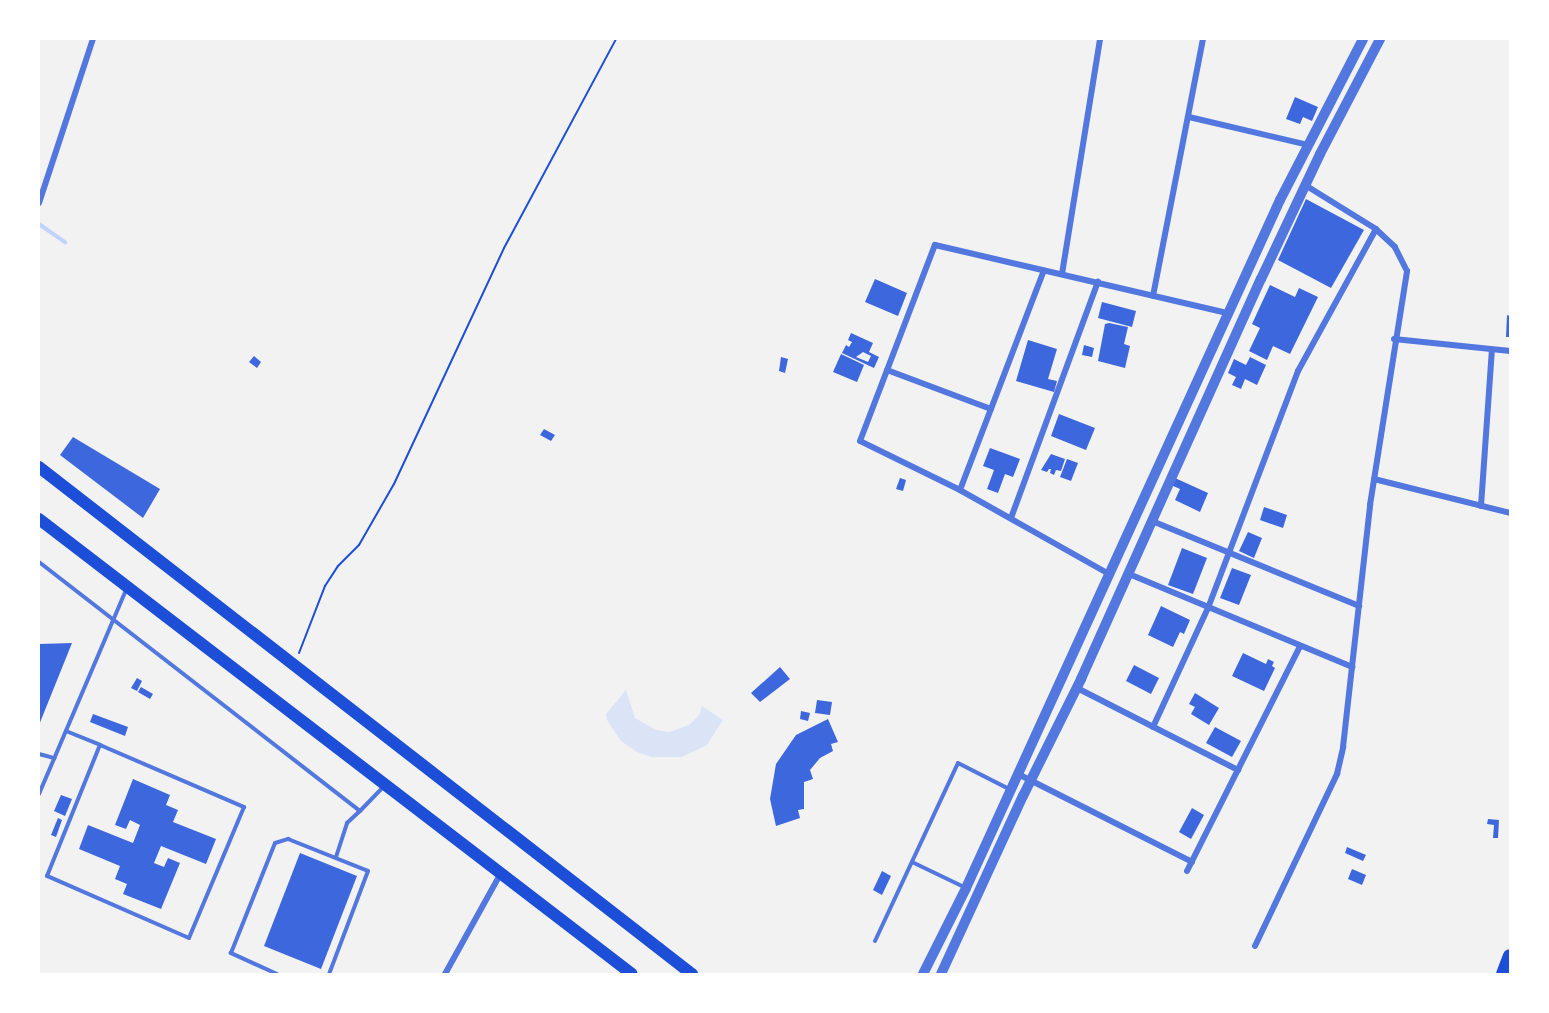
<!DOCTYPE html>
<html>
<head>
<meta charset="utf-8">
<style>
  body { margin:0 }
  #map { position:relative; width:1549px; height:1013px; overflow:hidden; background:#f2f2f2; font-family:"Asap Condensed",sans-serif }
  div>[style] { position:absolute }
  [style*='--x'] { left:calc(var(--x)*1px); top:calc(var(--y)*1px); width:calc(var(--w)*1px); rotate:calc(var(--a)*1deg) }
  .green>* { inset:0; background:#dbe4f7 }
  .stream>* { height:4px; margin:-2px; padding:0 2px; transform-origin:2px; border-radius:2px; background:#bfd3fe }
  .building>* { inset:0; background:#3d67dc }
  .path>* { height:2px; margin:-1px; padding:0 1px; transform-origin:1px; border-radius:1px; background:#1d4ed8 }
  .service>* { height:4px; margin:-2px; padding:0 2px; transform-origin:2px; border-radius:2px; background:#5277de }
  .minor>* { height:6px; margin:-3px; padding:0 3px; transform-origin:3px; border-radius:3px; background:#5277de }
  .tertiary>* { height:10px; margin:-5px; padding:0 5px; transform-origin:5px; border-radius:5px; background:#5277de }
  .primary>* { height:12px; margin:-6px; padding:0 6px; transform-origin:6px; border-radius:6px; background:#1d4ed8 }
  .trunk>* { height:14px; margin:-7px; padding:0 7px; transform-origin:7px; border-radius:7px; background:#1d4ed8 }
  span { translate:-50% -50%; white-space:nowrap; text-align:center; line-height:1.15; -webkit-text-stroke:6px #fff; paint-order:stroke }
  .frame { position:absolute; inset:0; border:40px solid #fff; pointer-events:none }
</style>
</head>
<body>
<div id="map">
  <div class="green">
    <div style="clip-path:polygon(626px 690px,635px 718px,656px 730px,669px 732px,689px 725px,699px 715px,702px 706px,723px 720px,707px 745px,682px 757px,651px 757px,637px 752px,621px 741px,607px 720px,606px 714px)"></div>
  </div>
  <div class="stream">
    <div style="--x:39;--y:224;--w:32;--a:35"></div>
  </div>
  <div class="building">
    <div style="clip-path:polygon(1295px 97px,1318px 107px,1312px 121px,1303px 117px,1300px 124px,1286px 119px)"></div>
    <div style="clip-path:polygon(1306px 199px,1364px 230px,1331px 288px,1278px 260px)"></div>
    <div style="clip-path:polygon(875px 279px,907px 293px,898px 316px,865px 302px)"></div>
    <div style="clip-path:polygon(1270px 285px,1295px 297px,1299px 288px,1318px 297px,1290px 354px,1273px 346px,1267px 360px,1249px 351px,1260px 328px,1252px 324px)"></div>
    <div style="clip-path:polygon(1102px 302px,1136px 311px,1132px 327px,1098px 318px)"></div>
    <div style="clip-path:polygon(1507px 315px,1510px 316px,1510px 337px,1506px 337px)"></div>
    <div style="clip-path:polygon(1109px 323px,1128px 327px,1124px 344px,1130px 346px,1125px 368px,1098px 361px,1105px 324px)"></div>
    <div style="clip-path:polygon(evenodd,851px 333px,873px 343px,869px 352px,879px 357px,874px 368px,842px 353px,846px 345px,849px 347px,852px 342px,848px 340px,851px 333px,863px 352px,871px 356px,868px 362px,856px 357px,863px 352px)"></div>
    <div style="clip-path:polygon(1028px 340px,1057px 349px,1048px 379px,1057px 381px,1054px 392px,1016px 381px)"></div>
    <div style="clip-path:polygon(1084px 345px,1094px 348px,1092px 357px,1082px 355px)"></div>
    <div style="clip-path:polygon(841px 354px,864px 365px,857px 382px,833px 372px)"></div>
    <div style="clip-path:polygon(254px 356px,261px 362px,257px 368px,249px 362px)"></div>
    <div style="clip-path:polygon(781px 357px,788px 359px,785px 373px,779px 371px)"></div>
    <div style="clip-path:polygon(1250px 357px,1266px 365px,1257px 385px,1245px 379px,1241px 389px,1232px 385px,1236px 377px,1228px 373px,1234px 359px,1246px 365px)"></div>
    <div style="clip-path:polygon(1059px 414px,1095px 428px,1086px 450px,1051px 436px)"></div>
    <div style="clip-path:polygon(544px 429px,555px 435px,551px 441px,540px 435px)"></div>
    <div style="clip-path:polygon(73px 437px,160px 489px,143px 518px,60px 455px)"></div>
    <div style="clip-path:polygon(990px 448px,1020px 459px,1013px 477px,1005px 474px,998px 493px,987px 489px,994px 470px,983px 466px)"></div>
    <div style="clip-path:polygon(1051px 454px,1065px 459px,1061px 471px,1056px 470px,1054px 475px,1050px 473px,1051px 469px,1049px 469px,1047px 472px,1041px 470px)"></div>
    <div style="clip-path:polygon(1067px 459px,1078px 463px,1071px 481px,1060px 477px)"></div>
    <div style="clip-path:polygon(900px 478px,906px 480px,903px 491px,896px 489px)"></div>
    <div style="clip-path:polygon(1175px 478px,1208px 493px,1200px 512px,1175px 500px,1180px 489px,1171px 485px)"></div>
    <div style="clip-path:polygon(1264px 507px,1287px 515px,1283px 528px,1260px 520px)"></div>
    <div style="clip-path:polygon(1248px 532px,1262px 538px,1254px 558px,1239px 551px)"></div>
    <div style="clip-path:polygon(1182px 548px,1207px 558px,1193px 594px,1168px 585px)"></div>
    <div style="clip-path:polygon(1232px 568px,1251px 575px,1239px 605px,1220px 598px)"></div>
    <div style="clip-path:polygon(1161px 606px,1190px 620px,1184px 634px,1180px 632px,1173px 647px,1148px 635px)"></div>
    <div style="clip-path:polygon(72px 643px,39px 725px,39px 644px)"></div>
    <div style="clip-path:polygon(1243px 653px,1266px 664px,1268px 659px,1274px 662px,1272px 666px,1275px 668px,1264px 691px,1232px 676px)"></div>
    <div style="clip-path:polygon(1134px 665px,1159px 678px,1151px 694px,1126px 681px)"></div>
    <div style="clip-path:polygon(780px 667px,790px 679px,760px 702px,751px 693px)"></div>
    <div style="clip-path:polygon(137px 678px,142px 681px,137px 691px,131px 688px)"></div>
    <div style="clip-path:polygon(141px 687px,153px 694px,150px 699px,138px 692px)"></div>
    <div style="clip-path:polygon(1195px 693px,1219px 708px,1209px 725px,1191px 714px,1195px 707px,1189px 704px)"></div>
    <div style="clip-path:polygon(817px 700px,832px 702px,830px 715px,815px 713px)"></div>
    <div style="clip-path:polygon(801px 711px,810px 713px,808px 721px,800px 719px)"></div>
    <div style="clip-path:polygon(93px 714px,128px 727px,125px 736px,90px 722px)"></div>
    <div style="clip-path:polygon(828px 719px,838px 742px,831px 744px,833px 751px,820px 758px,810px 770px,813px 779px,804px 782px,804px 809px,798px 810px,800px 818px,776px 826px,770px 799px,776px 764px,796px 735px)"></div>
    <div style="clip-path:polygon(1215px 727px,1241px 741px,1232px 757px,1206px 743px)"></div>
    <div style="clip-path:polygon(133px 779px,170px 795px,166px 805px,178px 810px,173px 822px,216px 839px,206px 864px,161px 846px,154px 863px,164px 867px,168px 858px,180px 863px,161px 909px,123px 894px,127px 884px,115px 879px,120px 866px,79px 849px,88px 825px,133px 843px,140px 825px,130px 820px,126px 829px,115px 825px)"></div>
    <div style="clip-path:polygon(61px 795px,72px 799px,65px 816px,54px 811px)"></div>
    <div style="clip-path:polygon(1192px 808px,1204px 815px,1191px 839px,1179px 832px)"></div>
    <div style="clip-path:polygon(58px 818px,62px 820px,56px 837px,51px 835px)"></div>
    <div style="clip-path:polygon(1488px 819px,1499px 820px,1498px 838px,1493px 838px,1494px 825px,1487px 824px)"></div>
    <div style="clip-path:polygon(1347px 847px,1366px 855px,1363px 861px,1345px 853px)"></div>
    <div style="clip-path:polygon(300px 853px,357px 876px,321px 969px,264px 946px)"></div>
    <div style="clip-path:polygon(1352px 869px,1366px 875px,1362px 885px,1348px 879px)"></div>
    <div style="clip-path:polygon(882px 871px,891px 876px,882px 895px,873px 890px)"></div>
  </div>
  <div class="path">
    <div style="--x:299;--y:653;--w:72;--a:-68.8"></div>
    <div style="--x:325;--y:586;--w:24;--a:-57"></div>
    <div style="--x:338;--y:566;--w:30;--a:-45"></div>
    <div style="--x:359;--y:545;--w:70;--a:-60.2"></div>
    <div style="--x:394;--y:484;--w:260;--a:-65"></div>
    <div style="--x:504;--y:248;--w:237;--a:-61.8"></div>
  </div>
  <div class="service">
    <div style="--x:39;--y:562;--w:406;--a:37.8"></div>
    <div style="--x:360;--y:811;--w:35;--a:-46"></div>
    <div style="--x:66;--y:731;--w:37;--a:22"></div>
    <div style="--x:100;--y:745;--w:157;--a:23.3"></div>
    <div style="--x:244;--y:807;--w:142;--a:112.8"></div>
    <div style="--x:189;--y:938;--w:155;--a:-156.4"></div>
    <div style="--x:47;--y:876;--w:141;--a:-68"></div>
    <div style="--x:39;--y:754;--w:16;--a:15"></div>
    <div style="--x:39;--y:794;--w:222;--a:-66.9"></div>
    <div style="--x:336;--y:857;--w:36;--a:-72"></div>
    <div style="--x:347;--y:823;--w:18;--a:-43"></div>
    <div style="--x:912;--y:862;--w:60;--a:25.7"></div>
    <div style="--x:875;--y:941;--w:196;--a:-65"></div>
    <div style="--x:958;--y:763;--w:57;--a:27"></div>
    <div style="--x:277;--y:974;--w:51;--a:-155.5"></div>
    <div style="--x:231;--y:953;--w:118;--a:-68.2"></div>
    <div style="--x:275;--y:843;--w:14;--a:-17"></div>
    <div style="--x:288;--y:839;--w:86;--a:21.8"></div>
    <div style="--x:368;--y:871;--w:110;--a:110.7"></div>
  </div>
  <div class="minor">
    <div style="--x:1189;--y:117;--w:122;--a:13.2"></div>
    <div style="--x:39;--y:203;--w:173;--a:-71.8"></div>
    <div style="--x:1062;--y:274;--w:238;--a:-80.8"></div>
    <div style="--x:1153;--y:296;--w:262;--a:-79"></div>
    <div style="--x:1394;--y:339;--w:117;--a:5.9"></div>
    <div style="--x:887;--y:370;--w:111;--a:20.6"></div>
    <div style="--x:1374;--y:479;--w:140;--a:14"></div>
    <div style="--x:960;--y:490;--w:235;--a:-69.1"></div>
    <div style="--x:1481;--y:506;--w:156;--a:-86"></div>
    <div style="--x:1011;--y:518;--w:252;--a:-69.8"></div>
    <div style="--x:1152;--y:521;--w:224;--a:22.3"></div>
    <div style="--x:1109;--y:574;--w:171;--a:-150.6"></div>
    <div style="--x:960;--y:490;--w:111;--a:-153.9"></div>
    <div style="--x:860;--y:441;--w:210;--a:-69.1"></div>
    <div style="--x:935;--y:245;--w:301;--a:13.1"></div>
    <div style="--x:1129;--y:574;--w:242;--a:22.6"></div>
    <div style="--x:1077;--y:688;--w:181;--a:27"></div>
    <div style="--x:1153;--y:727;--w:131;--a:-65.2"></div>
    <div style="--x:1208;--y:608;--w:254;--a:-69.2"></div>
    <div style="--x:1298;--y:371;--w:162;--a:-61.2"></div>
    <div style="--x:1018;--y:774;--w:195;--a:26.8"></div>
    <div style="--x:1187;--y:871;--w:252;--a:-63.3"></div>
    <div style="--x:1255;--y:946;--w:191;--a:-64.5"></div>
    <div style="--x:1337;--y:774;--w:28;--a:-77"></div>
    <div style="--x:1343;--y:747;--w:244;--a:-83.6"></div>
    <div style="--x:1370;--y:505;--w:237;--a:-81"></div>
    <div style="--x:1407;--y:271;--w:27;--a:-117"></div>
    <div style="--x:1395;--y:247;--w:26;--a:-137"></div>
    <div style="--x:1376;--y:229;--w:84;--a:-148.2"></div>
    <div style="--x:445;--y:974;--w:115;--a:-61"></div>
  </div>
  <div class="tertiary">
    <div style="--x:923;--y:974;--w:96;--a:-63.4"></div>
    <div style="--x:966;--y:888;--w:756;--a:-65.47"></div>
    <div style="--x:1280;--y:200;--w:181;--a:-62.7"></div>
    <div style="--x:941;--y:974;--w:196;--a:-65.3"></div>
    <div style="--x:1023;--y:796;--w:131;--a:-63.6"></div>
    <div style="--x:1081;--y:679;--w:439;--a:-65.8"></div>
    <div style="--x:1261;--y:279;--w:138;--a:-64.7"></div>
    <div style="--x:1320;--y:154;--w:130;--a:-62.4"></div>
  </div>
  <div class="primary">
    <div style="--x:39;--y:467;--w:827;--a:37.83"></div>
    <div style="--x:39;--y:519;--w:747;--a:37.5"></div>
  </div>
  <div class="trunk">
    <div style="--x:1503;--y:974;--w:19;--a:-69"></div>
  </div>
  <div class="frame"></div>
</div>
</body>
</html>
